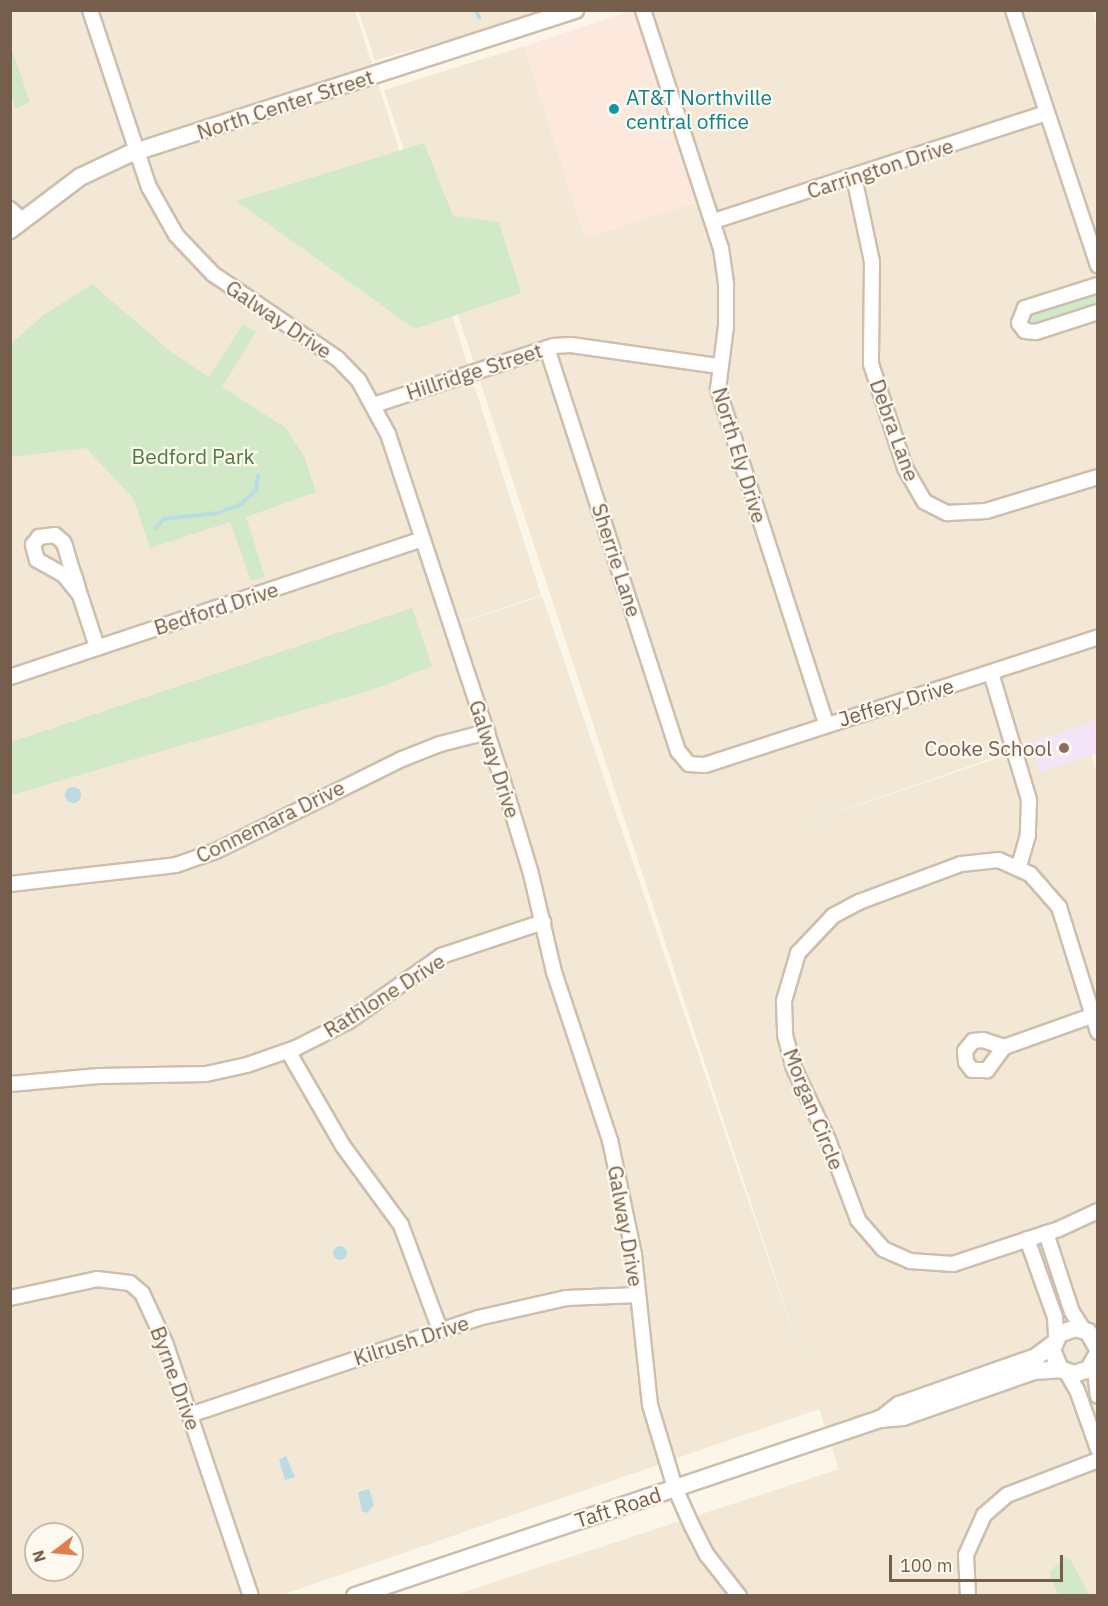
<!DOCTYPE html>
<html>
<head>
<meta charset="utf-8">
<style>
  body { margin:0 }
  #map { position:relative; width:1108px; height:1606px; overflow:hidden; background:#fcf6e8; font-family:"IBM Plex Sans",sans-serif }
  div>[style] { position:absolute }
  [style*='--x'] { left:calc(var(--x)*1px); top:calc(var(--y)*1px); width:calc(var(--w)*1px); rotate:calc(var(--a)*1deg) }
  .residential>* { inset:0; background:#f3e8d6 }
  .commercial>* { inset:0; background:#fce8dc }
  .education>* { inset:0; background:#f3e4f8 }
  .green>* { inset:0; background:#d1e9c6 }
  .water>* { inset:0; background:#bcdce5 }
  .round { border-radius:50% }
  .stream>* { height:4px; margin:-2px; padding:0 2px; transform-origin:2px; border-radius:2px; background:#bcdce5 }
  .roads { filter:drop-shadow(2px 0 #cebeae) drop-shadow(-2px 0 #cebeae) drop-shadow(0 2px #cebeae) drop-shadow(0 -2px #cebeae) }
  .minor>* { height:14px; margin:-7px; padding:0 7px; transform-origin:7px; border-radius:7px; background:#fff }
  .tertiary>* { height:16px; margin:-8px; padding:0 8px; transform-origin:8px; border-radius:8px; background:#fff }
  .dots>* { width:16px; height:16px; translate:-50% -50%; box-sizing:border-box; border:3px solid #fef9ee; border-radius:50% }
  span { translate:-50% -50%; white-space:nowrap; text-align:center; line-height:1.15; -webkit-text-stroke:4.5px #fef9ee; paint-order:stroke }
  .culture-label { font-size:21px; color:#0d838f }
  .left { translate:0 -50%; text-align:left }
  .street-label { font-size:21px; color:#755e4c }
  .park-label { font-size:21px; color:#507a44 }
  .education-label { font-size:21px; color:#785e54 }
  .right { translate:-100% -50%; text-align:right }
  .frame { position:absolute; inset:0; border:12px solid #755e4c; pointer-events:none }
  .north { position:absolute; left:24px; top:1522px; width:60px; height:60px; box-sizing:border-box; background:#fef9ee; border:2px solid #c7bbad; border-radius:50%; rotate:254deg; font-size:16px; font-weight:700; line-height:24px; text-align:center; color:#755e4c }
  .north::after { content:''; display:block; margin:auto; width:21px; height:27px; background:#e17e51; clip-path:polygon(50% 0,100% 100%,50% 72%,0 100%) }
  .scale { position:absolute; left:889px; top:1555px; width:174px; height:27px; box-sizing:border-box; border:3px solid #755e4c; border-top:0; padding-left:8px; font-size:18px; line-height:21px; white-space:nowrap; color:#755e4c; -webkit-text-stroke:4px #fef9ee; paint-order:stroke }
</style>
</head>
<body>
<div id="map">
  <div class="residential">
    <div style="clip-path:polygon(358px 10px,557px 11px,375px 60px)"></div>
    <div style="clip-path:polygon(evenodd,11px 11px,355px 11px,541px 595px,396px 644px,542px 596px,802px 1358px,384px 90px,524px 46px,585px 238px,697px 202px,635px 11px,1092px 11px,1098px 28px,1097px 725px,1030px 745px,788px 829px,1030px 747px,1040px 771px,1091px 755px,1098px 775px,1097px 1595px,1090px 1595px,1070px 1559px,1049px 1573px,1058px 1595px,455px 1595px,839px 1469px,819px 1409px,282px 1595px,11px 1596px,11px 11px,36px 1534px,72px 1534px,72px 1570px,36px 1570px,36px 1534px)"></div>
  </div>
  <div class="commercial">
    <div style="clip-path:polygon(630px 11px,635px 11px,697px 202px,585px 238px,524px 46px)"></div>
  </div>
  <div class="education">
    <div style="clip-path:polygon(1097px 720px,1097px 753px,1040px 772px,1028px 743px)"></div>
  </div>
  <div class="green">
    <div style="clip-path:polygon(11px 46px,30px 102px,16px 109px,11px 95px)"></div>
    <div style="clip-path:polygon(424px 143px,453px 216px,499px 222px,521px 293px,415px 329px,236px 201px)"></div>
    <div style="clip-path:polygon(92px 284px,171px 352px,209px 377px,243px 324px,256px 332px,222px 387px,286px 428px,304px 456px,316px 492px,246px 517px,265px 577px,251px 581px,230px 522px,150px 548px,133px 498px,86px 448px,11px 457px,11px 344px,42px 316px)"></div>
    <div style="clip-path:polygon(1096px 292px,1097px 306px,1035px 327px,1025px 324px,1026px 314px)"></div>
    <div style="clip-path:polygon(412px 608px,432px 666px,372px 690px,11px 795px,11px 742px)"></div>
    <div style="clip-path:polygon(1064px 1557px,1070px 1559px,1090px 1595px,1058px 1595px,1049px 1573px)"></div>
  </div>
  <div class="water">
    <div class="round" style="left:65px;top:787px;width:16px;height:16px"></div>
    <div class="round" style="left:333px;top:1246px;width:14px;height:14px"></div>
    <div style="clip-path:polygon(286px 1456px,295px 1477px,285px 1480px,279px 1460px)"></div>
    <div style="clip-path:polygon(369px 1489px,374px 1505px,367px 1513px,362px 1511px,358px 1492px)"></div>
  </div>
  <div class="stream">
    <div style="--x:476;--y:10;--w:8;--a:67"></div>
    <div style="--x:155;--y:528;--w:13;--a:-45"></div>
    <div style="--x:164;--y:519;--w:54;--a:-6.3"></div>
    <div style="--x:218;--y:513;--w:25;--a:-21"></div>
    <div style="--x:241;--y:504;--w:21;--a:-43"></div>
    <div style="--x:256;--y:490;--w:15;--a:-82"></div>
  </div>
  <div class="roads">
    <div class="minor">
      <div style="--x:90;--y:10;--w:187;--a:71.6"></div>
      <div style="--x:149;--y:187;--w:55;--a:60.6"></div>
      <div style="--x:176;--y:235;--w:54;--a:46.5"></div>
      <div style="--x:213;--y:274;--w:151;--a:34.2"></div>
      <div style="--x:338;--y:359;--w:30;--a:46"></div>
      <div style="--x:359;--y:381;--w:60;--a:61.3"></div>
      <div style="--x:388;--y:434;--w:359;--a:71.7"></div>
      <div style="--x:501;--y:775;--w:103;--a:73.1"></div>
      <div style="--x:531;--y:874;--w:101;--a:76.8"></div>
      <div style="--x:554;--y:972;--w:177;--a:71.6"></div>
      <div style="--x:610;--y:1140;--w:117;--a:78.2"></div>
      <div style="--x:634;--y:1255;--w:151;--a:83.9"></div>
      <div style="--x:650;--y:1405;--w:87;--a:73.2"></div>
      <div style="--x:675;--y:1488;--w:42;--a:65.9"></div>
      <div style="--x:692;--y:1526;--w:33;--a:63"></div>
      <div style="--x:707;--y:1555;--w:52;--a:52"></div>
      <div style="--x:643;--y:10;--w:250;--a:71.9"></div>
      <div style="--x:721;--y:248;--w:37;--a:82"></div>
      <div style="--x:726;--y:285;--w:41;--a:90"></div>
      <div style="--x:726;--y:326;--w:64;--a:97.2"></div>
      <div style="--x:718;--y:389;--w:352;--a:72.1"></div>
      <div style="--x:1013;--y:10;--w:269;--a:71.6"></div>
      <div style="--x:854;--y:177;--w:87;--a:78"></div>
      <div style="--x:872;--y:262;--w:102;--a:90.6"></div>
      <div style="--x:871;--y:364;--w:109;--a:71.9"></div>
      <div style="--x:905;--y:468;--w:39;--a:60"></div>
      <div style="--x:925;--y:502;--w:25;--a:27"></div>
      <div style="--x:947;--y:513;--w:39;--a:-3"></div>
      <div style="--x:986;--y:511;--w:117;--a:-16.9"></div>
      <div style="--x:10;--y:209;--w:16;--a:43"></div>
      <div style="--x:714;--y:221;--w:349;--a:-18"></div>
      <div style="--x:1098;--y:285;--w:77;--a:162.5"></div>
      <div style="--x:1025;--y:308;--w:16;--a:112"></div>
      <div style="--x:1019;--y:323;--w:10;--a:53"></div>
      <div style="--x:1025;--y:331;--w:11;--a:5"></div>
      <div style="--x:1036;--y:332;--w:65;--a:-17.9"></div>
      <div style="--x:547;--y:348;--w:424;--a:72"></div>
      <div style="--x:678;--y:751;--w:17;--a:50"></div>
      <div style="--x:689;--y:764;--w:16;--a:4"></div>
      <div style="--x:705;--y:765;--w:413;--a:-18"></div>
      <div style="--x:374;--y:405;--w:188;--a:-18.2"></div>
      <div style="--x:553;--y:346;--w:18;--a:-3"></div>
      <div style="--x:571;--y:345;--w:148;--a:8.1"></div>
      <div style="--x:80;--y:595;--w:26;--a:-129"></div>
      <div style="--x:64;--y:575;--w:31;--a:-151"></div>
      <div style="--x:37;--y:560;--w:16;--a:-105"></div>
      <div style="--x:33;--y:545;--w:10;--a:-53"></div>
      <div style="--x:39;--y:537;--w:16;--a:-7"></div>
      <div style="--x:55;--y:535;--w:11;--a:41"></div>
      <div style="--x:63;--y:542;--w:4;--a:63"></div>
      <div style="--x:65;--y:546;--w:25;--a:74"></div>
      <div style="--x:72;--y:570;--w:9;--a:69"></div>
      <div style="--x:75;--y:578;--w:18;--a:74"></div>
      <div style="--x:80;--y:595;--w:55;--a:71.9"></div>
      <div style="--x:991;--y:673;--w:133;--a:73.3"></div>
      <div style="--x:1029;--y:800;--w:35;--a:92"></div>
      <div style="--x:1028;--y:835;--w:32;--a:106"></div>
      <div style="--x:10;--y:677;--w:434;--a:-18.5"></div>
      <div style="--x:10;--y:884;--w:167;--a:-6.5"></div>
      <div style="--x:176;--y:865;--w:42;--a:-19.3"></div>
      <div style="--x:216;--y:851;--w:208;--a:-26.3"></div>
      <div style="--x:402;--y:759;--w:41;--a:-21.5"></div>
      <div style="--x:440;--y:744;--w:49;--a:-14.3"></div>
      <div style="--x:1098;--y:1032;--w:131;--a:-107.3"></div>
      <div style="--x:1059;--y:907;--w:44;--a:-131.3"></div>
      <div style="--x:1030;--y:874;--w:34;--a:-156"></div>
      <div style="--x:999;--y:860;--w:38;--a:174"></div>
      <div style="--x:961;--y:864;--w:109;--a:159.6"></div>
      <div style="--x:859;--y:902;--w:30;--a:152"></div>
      <div style="--x:833;--y:916;--w:51;--a:133.4"></div>
      <div style="--x:798;--y:953;--w:50;--a:106.3"></div>
      <div style="--x:784;--y:1001;--w:34;--a:88"></div>
      <div style="--x:785;--y:1035;--w:34;--a:75"></div>
      <div style="--x:794;--y:1068;--w:80;--a:64.7"></div>
      <div style="--x:828;--y:1140;--w:85;--a:69.4"></div>
      <div style="--x:858;--y:1220;--w:38;--a:49"></div>
      <div style="--x:883;--y:1249;--w:30;--a:24"></div>
      <div style="--x:910;--y:1261;--w:43;--a:4"></div>
      <div style="--x:953;--y:1264;--w:112;--a:-18.3"></div>
      <div style="--x:1059;--y:1229;--w:43;--a:-24.8"></div>
      <div style="--x:1004;--y:1047;--w:29;--a:126"></div>
      <div style="--x:987;--y:1070;--w:15;--a:180"></div>
      <div style="--x:972;--y:1070;--w:10;--a:-127"></div>
      <div style="--x:966;--y:1062;--w:11;--a:-95"></div>
      <div style="--x:965;--y:1051;--w:13;--a:-51"></div>
      <div style="--x:973;--y:1041;--w:10;--a:-6"></div>
      <div style="--x:983;--y:1040;--w:22;--a:18"></div>
      <div style="--x:1004;--y:1047;--w:92;--a:-19.6"></div>
      <div style="--x:288;--y:1051;--w:110;--a:59.9"></div>
      <div style="--x:343;--y:1146;--w:98;--a:53.7"></div>
      <div style="--x:401;--y:1225;--w:112;--a:69.6"></div>
      <div style="--x:10;--y:1084;--w:89;--a:-5.1"></div>
      <div style="--x:99;--y:1076;--w:107;--a:-1.1"></div>
      <div style="--x:206;--y:1074;--w:42;--a:-12.4"></div>
      <div style="--x:247;--y:1065;--w:52;--a:-19.1"></div>
      <div style="--x:296;--y:1048;--w:59;--a:-27"></div>
      <div style="--x:349;--y:1021;--w:113;--a:-35.2"></div>
      <div style="--x:441;--y:956;--w:108;--a:-18.4"></div>
      <div style="--x:1046;--y:1233;--w:83;--a:71.8"></div>
      <div style="--x:1072;--y:1312;--w:20;--a:57"></div>
      <div style="--x:1027;--y:1239;--w:83;--a:70.3"></div>
      <div style="--x:1055;--y:1317;--w:21;--a:87"></div>
      <div style="--x:10;--y:1298;--w:89;--a:-12.3"></div>
      <div style="--x:97;--y:1279;--w:33;--a:7"></div>
      <div style="--x:130;--y:1283;--w:16;--a:40"></div>
      <div style="--x:142;--y:1293;--w:57;--a:65.2"></div>
      <div style="--x:166;--y:1345;--w:265;--a:71.3"></div>
      <div style="--x:1094;--y:1364;--w:32;--a:83"></div>
      <div style="--x:1067;--y:1373;--w:20;--a:60"></div>
      <div style="--x:1077;--y:1390;--w:63;--a:70.4"></div>
      <div style="--x:190;--y:1415;--w:304;--a:-18.6"></div>
      <div style="--x:478;--y:1318;--w:90;--a:-12.8"></div>
      <div style="--x:566;--y:1298;--w:72;--a:-2.4"></div>
      <div style="--x:968;--y:1596;--w:41;--a:-92.8"></div>
      <div style="--x:966;--y:1555;--w:44;--a:-65.8"></div>
      <div style="--x:984;--y:1515;--w:30;--a:-41"></div>
      <div style="--x:1007;--y:1495;--w:97;--a:-21"></div>
    </div>
    <div class="tertiary">
      <div style="--x:10;--y:230;--w:88;--a:-37.1"></div>
      <div style="--x:80;--y:177;--w:54;--a:-25.1"></div>
      <div style="--x:129;--y:154;--w:469;--a:-17.9"></div>
      <div style="--x:1098;--y:1349;--w:20;--a:-120"></div>
      <div style="--x:1088;--y:1332;--w:13;--a:-162"></div>
      <div style="--x:1076;--y:1328;--w:18;--a:161"></div>
      <div style="--x:1059;--y:1334;--w:17;--a:114"></div>
      <div style="--x:1052;--y:1350;--w:21;--a:67"></div>
      <div style="--x:1060;--y:1369;--w:15;--a:20"></div>
      <div style="--x:1074;--y:1374;--w:16;--a:-18"></div>
      <div style="--x:1089;--y:1369;--w:18;--a:-61"></div>
      <div style="--x:881;--y:1419;--w:23;--a:-38"></div>
      <div style="--x:899;--y:1405;--w:145;--a:-19.3"></div>
      <div style="--x:1036;--y:1357;--w:21;--a:-37"></div>
      <div style="--x:355;--y:1596;--w:554;--a:-18.63"></div>
      <div style="--x:880;--y:1419;--w:23;--a:-5"></div>
      <div style="--x:903;--y:1417;--w:139;--a:-19.3"></div>
      <div style="--x:1034;--y:1371;--w:26;--a:-4"></div>
    </div>
  </div>
  <div class="dots">
    <div style="left:614px;top:109px;background:#0f9aa8"></div>
    <div style="left:1064px;top:748px;background:#8d6e63"></div>
  </div>
  <div class="culture-label">
    <span class="left" style="left:626px;top:109px">AT&amp;T Northville<br>central office</span>
  </div>
  <div class="street-label">
    <span style="left:285px;top:104px;rotate:-18deg">North Center Street</span>
    <span style="left:880px;top:168px;rotate:-18deg">Carrington Drive</span>
    <span style="left:279px;top:319px;rotate:34deg">Galway Drive</span>
    <span style="left:474px;top:371px;rotate:-18deg">Hillridge Street</span>
    <span style="left:895px;top:430px;rotate:70deg">Debra Lane</span>
    <span style="left:740px;top:455px;rotate:73deg">North Ely Drive</span>
    <span style="left:617px;top:560px;rotate:72deg">Sherrie Lane</span>
    <span style="left:216px;top:608px;rotate:-18deg">Bedford Drive</span>
    <span style="left:896px;top:702px;rotate:-17deg">Jeffery Drive</span>
    <span style="left:495px;top:759px;rotate:72deg">Galway Drive</span>
    <span style="left:270px;top:821px;rotate:-26deg">Connemara Drive</span>
    <span style="left:384px;top:995px;rotate:-32deg">Rathlone Drive</span>
    <span style="left:814px;top:1109px;rotate:68deg">Morgan Circle</span>
    <span style="left:626px;top:1226px;rotate:80deg">Galway Drive</span>
    <span style="left:411px;top:1340px;rotate:-18deg">Kilrush Drive</span>
    <span style="left:176px;top:1378px;rotate:70deg">Byrne Drive</span>
    <span style="left:618px;top:1507px;rotate:-18deg">Taft Road</span>
  </div>
  <div class="park-label">
    <span style="left:193px;top:456px">Bedford Park</span>
  </div>
  <div class="education-label">
    <span class="right" style="left:1052px;top:748px">Cooke School</span>
  </div>
  <div class="frame"></div>
  <div class="north">N</div>
  <div class="scale">100 m</div>
</div>
</body>
</html>
